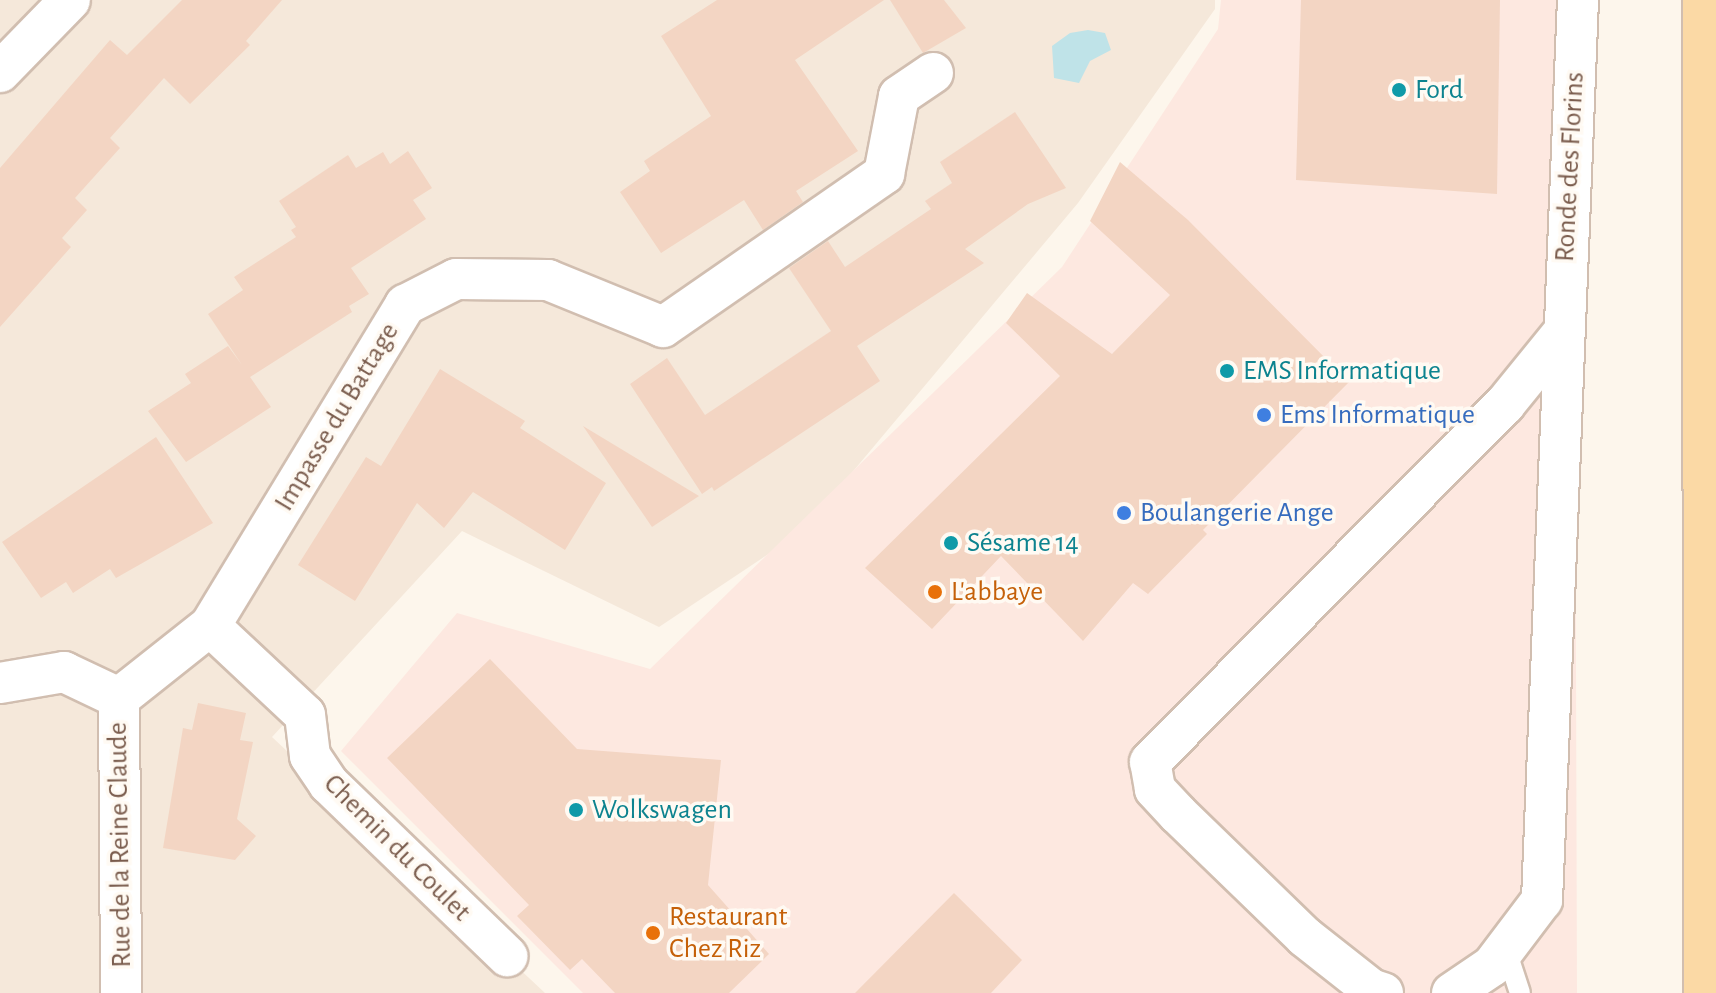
<!DOCTYPE html>
<html>
<head>
<meta charset="utf-8">
<style>
  body { margin:0 }
  #map { position:relative; width:1716px; height:993px; overflow:hidden; background:#fdf6ec; font-family:"Alegreya Sans",sans-serif }
  div>[style] { position:absolute }
  [style*='--x'] { left:calc(var(--x)*1px); top:calc(var(--y)*1px); width:calc(var(--w)*1px); rotate:calc(var(--a)*1deg) }
  .residential>* { inset:0; background:#f5e8da }
  .commercial>* { inset:0; background:#fde8e0 }
  .water>* { inset:0; background:#bfe3e8 }
  .building>* { inset:0; background:#f3d5c3 }
  .roads { filter:drop-shadow(2px 0 #d1beb0) drop-shadow(-2px 0 #d1beb0) drop-shadow(0 2px #d1beb0) drop-shadow(0 -2px #d1beb0) }
  .lane>* { height:20px; margin:-10px; padding:0 10px; transform-origin:10px; border-radius:10px; background:#fff }
  .street>* { height:40px; margin:-20px; padding:0 20px; transform-origin:20px; border-radius:20px; background:#fff }
  .primary>* { height:44px; margin:-22px; padding:0 22px; transform-origin:22px; border-radius:22px; background:#fbd9a5 }
  .dots>* { width:22px; height:22px; translate:-50% -50%; box-sizing:border-box; border:4px solid #fffaf3; border-radius:50% }
  span { translate:-50% -50%; white-space:nowrap; text-align:center; line-height:1.15; -webkit-text-stroke:7px #fffaf3; paint-order:stroke }
  .culture-label { font-size:28px; color:#0d838f }
  .left { translate:0 -50%; text-align:left }
  .street-label { font-size:28px; color:#7a5c4d }
  .shop-label { font-size:28px; color:#366cbe }
  .food-label { font-size:28px; color:#c56008 }
</style>
</head>
<body>
<div id="map">
  <div class="residential">
    <div style="clip-path:polygon(0 0,1215px 0,1215px 9px,1078px 203px,803px 531px,659px 627px,462px 531px,272px 737px,545px 993px,0 993px)"></div>
  </div>
  <div class="commercial">
    <div style="clip-path:polygon(1221px 0,1574px 0,1577px 993px,583px 993px,341px 751px,457px 613px,650px 669px,1062px 267px,1218px 29px)"></div>
  </div>
  <div class="water">
    <div style="clip-path:polygon(1088px 30px,1105px 33px,1111px 50px,1090px 61px,1079px 83px,1054px 78px,1052px 46px,1070px 33px)"></div>
  </div>
  <div class="building">
    <div style="clip-path:polygon(182px 0,282px 0,246px 41px,250px 45px,190px 104px,164px 78px,110px 138px,120px 148px,75px 198px,87px 210px,62px 238px,71px 247px,0 327px,0 168px,110px 40px,127px 55px)"></div>
    <div style="clip-path:polygon(717px 0,884px 0,795px 60px,858px 151px,796px 191px,803px 202px,763px 230px,744px 200px,661px 253px,620px 192px,650px 171px,644px 161px,711px 116px,661px 36px)"></div>
    <div style="clip-path:polygon(890px 0,944px 0,966px 28px,923px 53px)"></div>
    <div style="clip-path:polygon(1301px 0,1500px 0,1497px 194px,1296px 180px)"></div>
    <div style="clip-path:polygon(1015px 112px,1066px 188px,1028px 204px,965px 249px,984px 263px,857px 346px,880px 381px,714px 491px,712px 487px,702px 494px,630px 384px,667px 358px,705px 415px,831px 331px,789px 268px,828px 241px,845px 267px,931px 209px,925px 201px,952px 183px,940px 162px)"></div>
    <div style="clip-path:polygon(408px 151px,432px 188px,413px 200px,426px 219px,351px 268px,369px 294px,349px 306px,352px 312px,250px 377px,271px 407px,186px 462px,148px 411px,191px 383px,185px 374px,228px 346px,242px 365px,208px 314px,243px 290px,234px 277px,296px 237px,291px 230px,296px 227px,279px 201px,348px 155px,356px 168px,383px 152px,390px 164px)"></div>
    <div style="clip-path:polygon(1120px 162px,1188px 220px,1349px 382px,1203px 530px,1207px 534px,1148px 594px,1133px 583px,1083px 641px,1001px 556px,932px 629px,865px 568px,1060px 376px,1006px 323px,1027px 293px,1112px 354px,1170px 295px,1090px 221px)"></div>
    <div style="clip-path:polygon(440px 369px,525px 421px,520px 428px,606px 483px,565px 550px,473px 492px,444px 528px,417px 503px,355px 601px,298px 565px,366px 457px,381px 466px)"></div>
    <div style="clip-path:polygon(583px 426px,699px 496px,652px 527px)"></div>
    <div style="clip-path:polygon(156px 437px,213px 523px,116px 578px,110px 569px,73px 593px,66px 582px,41px 598px,2px 542px)"></div>
    <div style="clip-path:polygon(490px 659px,577px 749px,721px 760px,708px 885px,769px 954px,729px 993px,615px 993px,582px 959px,570px 970px,517px 916px,529px 905px,387px 758px)"></div>
    <div style="clip-path:polygon(198px 703px,246px 713px,240px 740px,253px 742px,237px 819px,256px 836px,235px 860px,163px 848px,183px 728px,192px 730px)"></div>
    <div style="clip-path:polygon(954px 893px,1022px 960px,991px 993px,855px 993px)"></div>
  </div>
  <div class="roads">
    <div class="lane">
      <div style="--x:1505;--y:947;--w:48;--a:71.9"></div>
    </div>
    <div class="street">
      <div style="--x:0;--y:72;--w:100;--a:-45.8"></div>
      <div style="--x:210;--y:626;--w:130;--a:43.1"></div>
      <div style="--x:305;--y:715;--w:41;--a:83"></div>
      <div style="--x:310;--y:756;--w:34;--a:56"></div>
      <div style="--x:329;--y:784;--w:248;--a:44"></div>
      <div style="--x:0;--y:683;--w:65;--a:-9.8"></div>
      <div style="--x:64;--y:672;--w:61;--a:25.3"></div>
      <div style="--x:119;--y:698;--w:116;--a:-38.4"></div>
      <div style="--x:210;--y:626;--w:376;--a:-58.7"></div>
      <div style="--x:405;--y:305;--w:57;--a:-27"></div>
      <div style="--x:456;--y:279;--w:92;--a:0.6"></div>
      <div style="--x:548;--y:280;--w:124;--a:22.2"></div>
      <div style="--x:663;--y:327;--w:269;--a:-34.7"></div>
      <div style="--x:884;--y:174;--w:79;--a:-79.1"></div>
      <div style="--x:899;--y:96;--w:41;--a:-34.1"></div>
      <div style="--x:119;--y:698;--w:295;--a:89.6"></div>
      <div style="--x:1383;--y:993;--w:13;--a:-162"></div>
      <div style="--x:1371;--y:989;--w:84;--a:-141.8"></div>
      <div style="--x:1305;--y:937;--w:177;--a:-135.9"></div>
      <div style="--x:1178;--y:814;--w:34;--a:-133"></div>
      <div style="--x:1155;--y:789;--w:27;--a:-100"></div>
      <div style="--x:1150;--y:762;--w:504;--a:-45.24"></div>
      <div style="--x:1505;--y:404;--w:89;--a:-50.9"></div>
      <div style="--x:1452;--y:993;--w:48;--a:-34"></div>
      <div style="--x:1492;--y:966;--w:83;--a:-52.9"></div>
      <div style="--x:1542;--y:900;--w:901;--a:-87.71"></div>
    </div>
    <div class="primary">
      <div style="--x:1705;--y:0;--w:993;--a:89.94"></div>
    </div>
  </div>
  <div class="dots">
    <div style="left:1399px;top:90px;background:#0f9aa8"></div>
    <div style="left:1227px;top:371px;background:#0f9aa8"></div>
    <div style="left:1264px;top:415px;background:#3f7fe0"></div>
    <div style="left:1124px;top:513px;background:#3f7fe0"></div>
    <div style="left:951px;top:543px;background:#0f9aa8"></div>
    <div style="left:935px;top:592px;background:#e8710a"></div>
    <div style="left:576px;top:810px;background:#0f9aa8"></div>
    <div style="left:653px;top:933px;background:#e8710a"></div>
  </div>
  <div class="culture-label">
    <span class="left" style="left:1415px;top:90px">Ford</span>
    <span class="left" style="left:1243px;top:371px">EMS Informatique</span>
    <span class="left" style="left:967px;top:543px">Sésame 14</span>
    <span class="left" style="left:592px;top:810px">Wolkswagen</span>
  </div>
  <div class="street-label">
    <span style="left:1570px;top:167px;rotate:-87deg">Ronde des Florins</span>
    <span style="left:337px;top:417px;rotate:-59deg">Impasse du Battage</span>
    <span style="left:120px;top:845px;rotate:-91deg">Rue de la Reine Claude</span>
    <span style="left:397px;top:848px;rotate:45deg">Chemin du Coulet</span>
  </div>
  <div class="shop-label">
    <span class="left" style="left:1280px;top:415px">Ems Informatique</span>
    <span class="left" style="left:1140px;top:513px">Boulangerie Ange</span>
  </div>
  <div class="food-label">
    <span class="left" style="left:951px;top:592px">L'abbaye</span>
    <span class="left" style="left:669px;top:933px">Restaurant<br>Chez Riz</span>
  </div>
</div>
</body>
</html>
